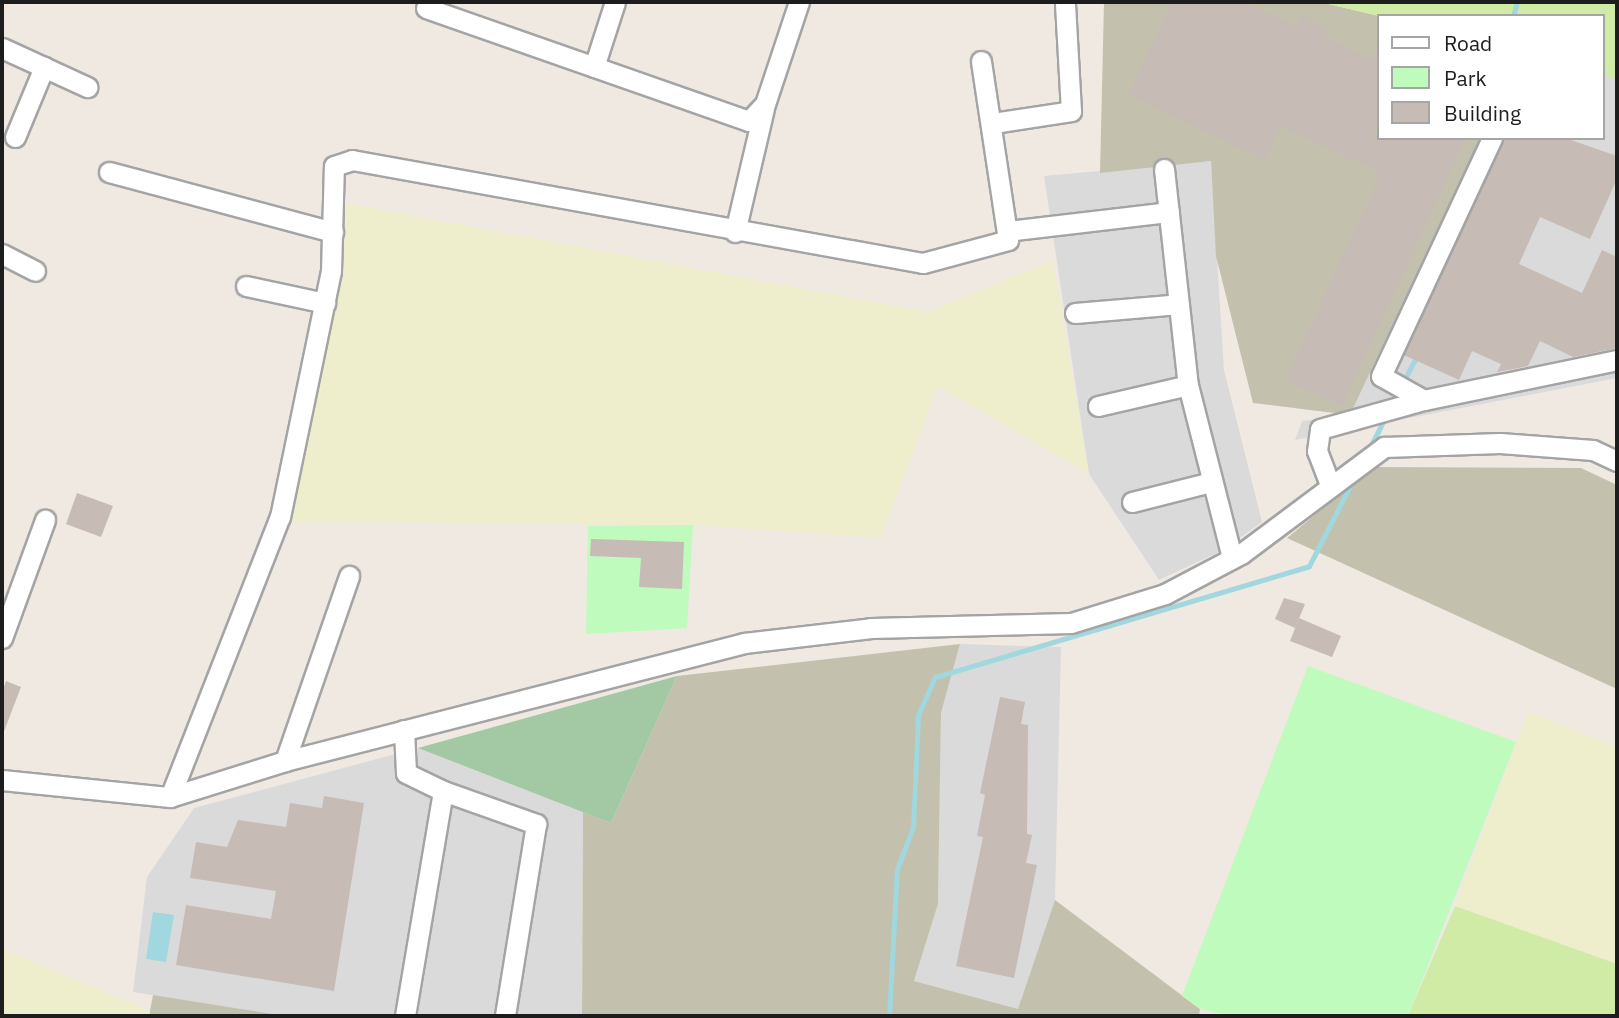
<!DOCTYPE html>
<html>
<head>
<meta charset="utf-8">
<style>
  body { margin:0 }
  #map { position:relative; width:1619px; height:1018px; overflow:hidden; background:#efe9e2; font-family:"IBM Plex Sans",sans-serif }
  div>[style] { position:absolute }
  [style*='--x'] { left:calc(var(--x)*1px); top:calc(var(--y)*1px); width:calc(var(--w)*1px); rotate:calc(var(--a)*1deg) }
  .residential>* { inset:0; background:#dbdada }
  .construction>* { inset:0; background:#c3c1ad }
  .farmland>* { inset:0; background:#eeedcc }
  .grass>* { inset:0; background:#d0eba6 }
  .cemetery>* { inset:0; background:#a2c8a4 }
  .park>* { inset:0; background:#bffbbd }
  .water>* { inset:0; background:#a1d7de }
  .stream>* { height:5px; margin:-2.5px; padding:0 2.5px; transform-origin:2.5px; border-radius:2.5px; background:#a1d7de }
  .building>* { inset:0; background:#c6bbb5 }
  .roads { filter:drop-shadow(2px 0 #a4a4a4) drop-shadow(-2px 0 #a4a4a4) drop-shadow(0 2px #a4a4a4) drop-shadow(0 -2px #a4a4a4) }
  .street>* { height:19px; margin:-9.5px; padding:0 9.5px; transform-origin:9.5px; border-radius:9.5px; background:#fff }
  span { translate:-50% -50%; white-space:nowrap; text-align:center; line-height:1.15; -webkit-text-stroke:5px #fff; paint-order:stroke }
  .frame { position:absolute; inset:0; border:4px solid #1d1d1d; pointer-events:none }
  .legend { position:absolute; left:1377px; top:14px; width:228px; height:126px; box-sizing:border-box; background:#fff; border:2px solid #a5a5a5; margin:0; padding:9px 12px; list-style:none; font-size:21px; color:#1d1d1d }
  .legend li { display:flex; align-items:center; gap:14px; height:35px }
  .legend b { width:35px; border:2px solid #a5a5a5 }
</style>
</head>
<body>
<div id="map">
  <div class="residential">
    <div style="clip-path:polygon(1603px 75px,1617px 79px,1617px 378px,1295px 440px,1302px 421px,1350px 415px,1480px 138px,1603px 138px)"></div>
    <div style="clip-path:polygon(1211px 161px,1224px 370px,1262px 522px,1223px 550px,1159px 580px,1089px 474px,1044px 176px)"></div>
    <div style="clip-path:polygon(960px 644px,1061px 647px,1055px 900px,1018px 1010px,914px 981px,938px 904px,941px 713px)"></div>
    <div style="clip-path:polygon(418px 748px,583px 812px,582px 1016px,286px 1016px,133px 992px,147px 877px,194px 808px)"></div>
  </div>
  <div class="construction">
    <div style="clip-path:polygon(1104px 2px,1320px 2px,1379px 16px,1379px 138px,1480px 138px,1350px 415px,1253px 403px,1216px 256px,1211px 161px,1100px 173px)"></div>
    <div style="clip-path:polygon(1373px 467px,1581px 468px,1617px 485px,1617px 689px,1287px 538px)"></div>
    <div style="clip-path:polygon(960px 644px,941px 713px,938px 904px,914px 981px,1018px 1009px,1055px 900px,1200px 1009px,1199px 1016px,582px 1016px,583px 812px,611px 823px,677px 676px)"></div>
    <div style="clip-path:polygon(153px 995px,286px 1016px,149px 1016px)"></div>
  </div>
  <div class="farmland">
    <div style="clip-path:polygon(346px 203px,928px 312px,1053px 260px,1089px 474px,938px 386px,881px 538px,693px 525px,289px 521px,333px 317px)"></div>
    <div style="clip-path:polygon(1528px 712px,1617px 747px,1617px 964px,1455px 906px)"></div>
    <div style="clip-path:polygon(2px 949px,150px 1011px,149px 1016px,2px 1016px)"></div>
  </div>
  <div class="grass">
    <div style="clip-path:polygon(1320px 2px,1617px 2px,1617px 79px,1603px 75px,1603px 16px,1379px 16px)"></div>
    <div style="clip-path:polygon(1455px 906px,1617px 964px,1617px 1016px,1408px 1016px)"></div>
  </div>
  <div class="cemetery">
    <div style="clip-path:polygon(677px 676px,611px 823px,418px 748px)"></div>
  </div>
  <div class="park">
    <div style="clip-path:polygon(693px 525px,687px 628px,586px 634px,588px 526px)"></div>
    <div style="clip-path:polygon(1308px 666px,1516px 742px,1408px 1016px,1233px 1016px,1200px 1009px,1182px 996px)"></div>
  </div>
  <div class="water">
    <div style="clip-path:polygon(153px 912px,174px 915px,166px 962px,146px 959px)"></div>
  </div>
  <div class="stream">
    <div style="--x:1513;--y:16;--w:15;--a:-74"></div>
    <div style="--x:1403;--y:382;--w:32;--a:-62"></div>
    <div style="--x:1368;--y:451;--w:39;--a:-63"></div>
    <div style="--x:889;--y:1016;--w:147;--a:-86.9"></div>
    <div style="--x:897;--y:869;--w:45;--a:-69.1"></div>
    <div style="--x:913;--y:827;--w:112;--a:-87.4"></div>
    <div style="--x:918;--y:715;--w:42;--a:-65.9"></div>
    <div style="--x:935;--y:677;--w:390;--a:-16.5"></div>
    <div style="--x:1309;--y:566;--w:99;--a:-62.9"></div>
  </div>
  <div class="building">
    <div style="clip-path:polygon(1172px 2px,1244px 2px,1296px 26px,1301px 15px,1327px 27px,1323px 36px,1371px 59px,1379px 51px,1379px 121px,1371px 138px,1466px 138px,1342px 406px,1285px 380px,1381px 173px,1281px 126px,1265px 160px,1128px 95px)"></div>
    <div style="clip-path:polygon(1504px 138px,1565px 138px,1617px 156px,1617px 179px,1590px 239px,1540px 217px,1519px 264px,1582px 293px,1602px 250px,1617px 257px,1617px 348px,1573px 357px,1540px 341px,1528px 366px,1497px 372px,1501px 364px,1472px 351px,1459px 380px,1404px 355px)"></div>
    <div style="clip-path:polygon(77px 493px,113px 506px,101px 537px,66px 524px)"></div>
    <div style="clip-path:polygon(591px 539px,684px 542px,682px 589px,639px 587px,641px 558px,590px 556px)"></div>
    <div style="clip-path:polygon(1284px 598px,1305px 604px,1295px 628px,1275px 619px)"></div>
    <div style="clip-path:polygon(1299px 618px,1341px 636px,1332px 657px,1290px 641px)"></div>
    <div style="clip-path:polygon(6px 681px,21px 687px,3px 734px,2px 693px)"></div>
    <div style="clip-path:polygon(1000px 697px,1025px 702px,1021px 724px,1028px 725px,1027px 834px,1032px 835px,1026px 863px,1037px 865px,1014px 978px,956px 966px,983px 837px,977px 836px,985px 795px,980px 793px)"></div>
    <div style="clip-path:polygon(324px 796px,364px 803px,334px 991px,176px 965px,186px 905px,271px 919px,276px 891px,190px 878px,196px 842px,227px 847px,238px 820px,286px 827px,290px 803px,322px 808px)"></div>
  </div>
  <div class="roads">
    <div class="street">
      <div style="--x:426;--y:8;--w:342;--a:19.3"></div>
      <div style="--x:749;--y:121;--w:23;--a:-47"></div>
      <div style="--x:765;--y:104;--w:108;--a:-71.6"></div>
      <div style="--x:2;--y:48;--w:94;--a:24.6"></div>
      <div style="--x:594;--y:67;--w:68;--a:-72.1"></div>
      <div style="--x:993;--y:123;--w:79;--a:-8.7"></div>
      <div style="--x:1071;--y:111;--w:109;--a:-93.2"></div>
      <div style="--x:15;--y:137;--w:76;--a:-67.5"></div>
      <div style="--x:1164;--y:169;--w:217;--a:83.7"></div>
      <div style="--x:1188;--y:385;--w:179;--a:75.7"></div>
      <div style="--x:109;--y:172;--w:232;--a:15"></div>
      <div style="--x:1007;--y:231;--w:163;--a:-6.7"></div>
      <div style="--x:735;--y:232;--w:127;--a:-76.8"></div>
      <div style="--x:2;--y:254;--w:37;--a:27"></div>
      <div style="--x:246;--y:286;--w:81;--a:12.1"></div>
      <div style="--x:1075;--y:313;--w:104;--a:-4.9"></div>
      <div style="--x:1424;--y:400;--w:49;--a:-150.8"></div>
      <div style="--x:1381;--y:376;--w:263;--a:-65"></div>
      <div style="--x:1098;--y:406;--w:92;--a:-13.1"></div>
      <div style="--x:1329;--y:482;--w:33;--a:-111"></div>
      <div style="--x:1317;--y:451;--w:22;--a:-82"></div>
      <div style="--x:1320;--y:429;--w:108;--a:-15.6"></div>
      <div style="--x:1424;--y:400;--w:197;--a:-11.7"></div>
      <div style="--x:1132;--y:502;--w:81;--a:-14.2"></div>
      <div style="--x:2;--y:638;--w:126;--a:-70"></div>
      <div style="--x:404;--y:730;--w:43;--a:87.3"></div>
      <div style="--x:406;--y:773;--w:41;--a:25.9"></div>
      <div style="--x:443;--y:791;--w:228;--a:99.6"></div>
      <div style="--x:285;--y:761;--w:196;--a:-70.9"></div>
      <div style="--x:2;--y:780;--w:169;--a:5.8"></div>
      <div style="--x:170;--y:797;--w:121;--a:-17.4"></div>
      <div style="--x:285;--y:761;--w:474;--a:-14.4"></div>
      <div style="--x:744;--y:643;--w:128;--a:-6.7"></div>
      <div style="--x:871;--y:628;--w:200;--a:-1.4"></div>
      <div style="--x:1071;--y:623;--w:98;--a:-17.1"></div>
      <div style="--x:1165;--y:594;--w:86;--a:-27.8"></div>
      <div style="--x:1241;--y:554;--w:179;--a:-36.8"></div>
      <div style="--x:1384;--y:447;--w:116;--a:-2"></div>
      <div style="--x:1500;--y:443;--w:93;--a:4.3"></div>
      <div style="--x:1593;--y:450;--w:26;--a:25"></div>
      <div style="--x:443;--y:791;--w:99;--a:19.5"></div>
      <div style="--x:536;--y:824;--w:194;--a:99.2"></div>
      <div style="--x:170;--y:797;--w:301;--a:-68.6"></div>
      <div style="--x:280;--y:517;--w:251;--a:-78.3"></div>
      <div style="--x:331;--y:271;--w:105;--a:-88.4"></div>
      <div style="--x:334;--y:166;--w:19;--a:-18"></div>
      <div style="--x:352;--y:160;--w:580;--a:10.23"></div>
      <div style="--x:923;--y:263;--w:88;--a:-15.1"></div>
      <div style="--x:1008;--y:240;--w:181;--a:-98.6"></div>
    </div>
  </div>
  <div class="frame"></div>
  <ul class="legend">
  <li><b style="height:9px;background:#fff"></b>Road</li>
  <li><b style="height:19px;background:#bffbbd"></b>Park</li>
  <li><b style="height:19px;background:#c6bbb5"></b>Building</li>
  </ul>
</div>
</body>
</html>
